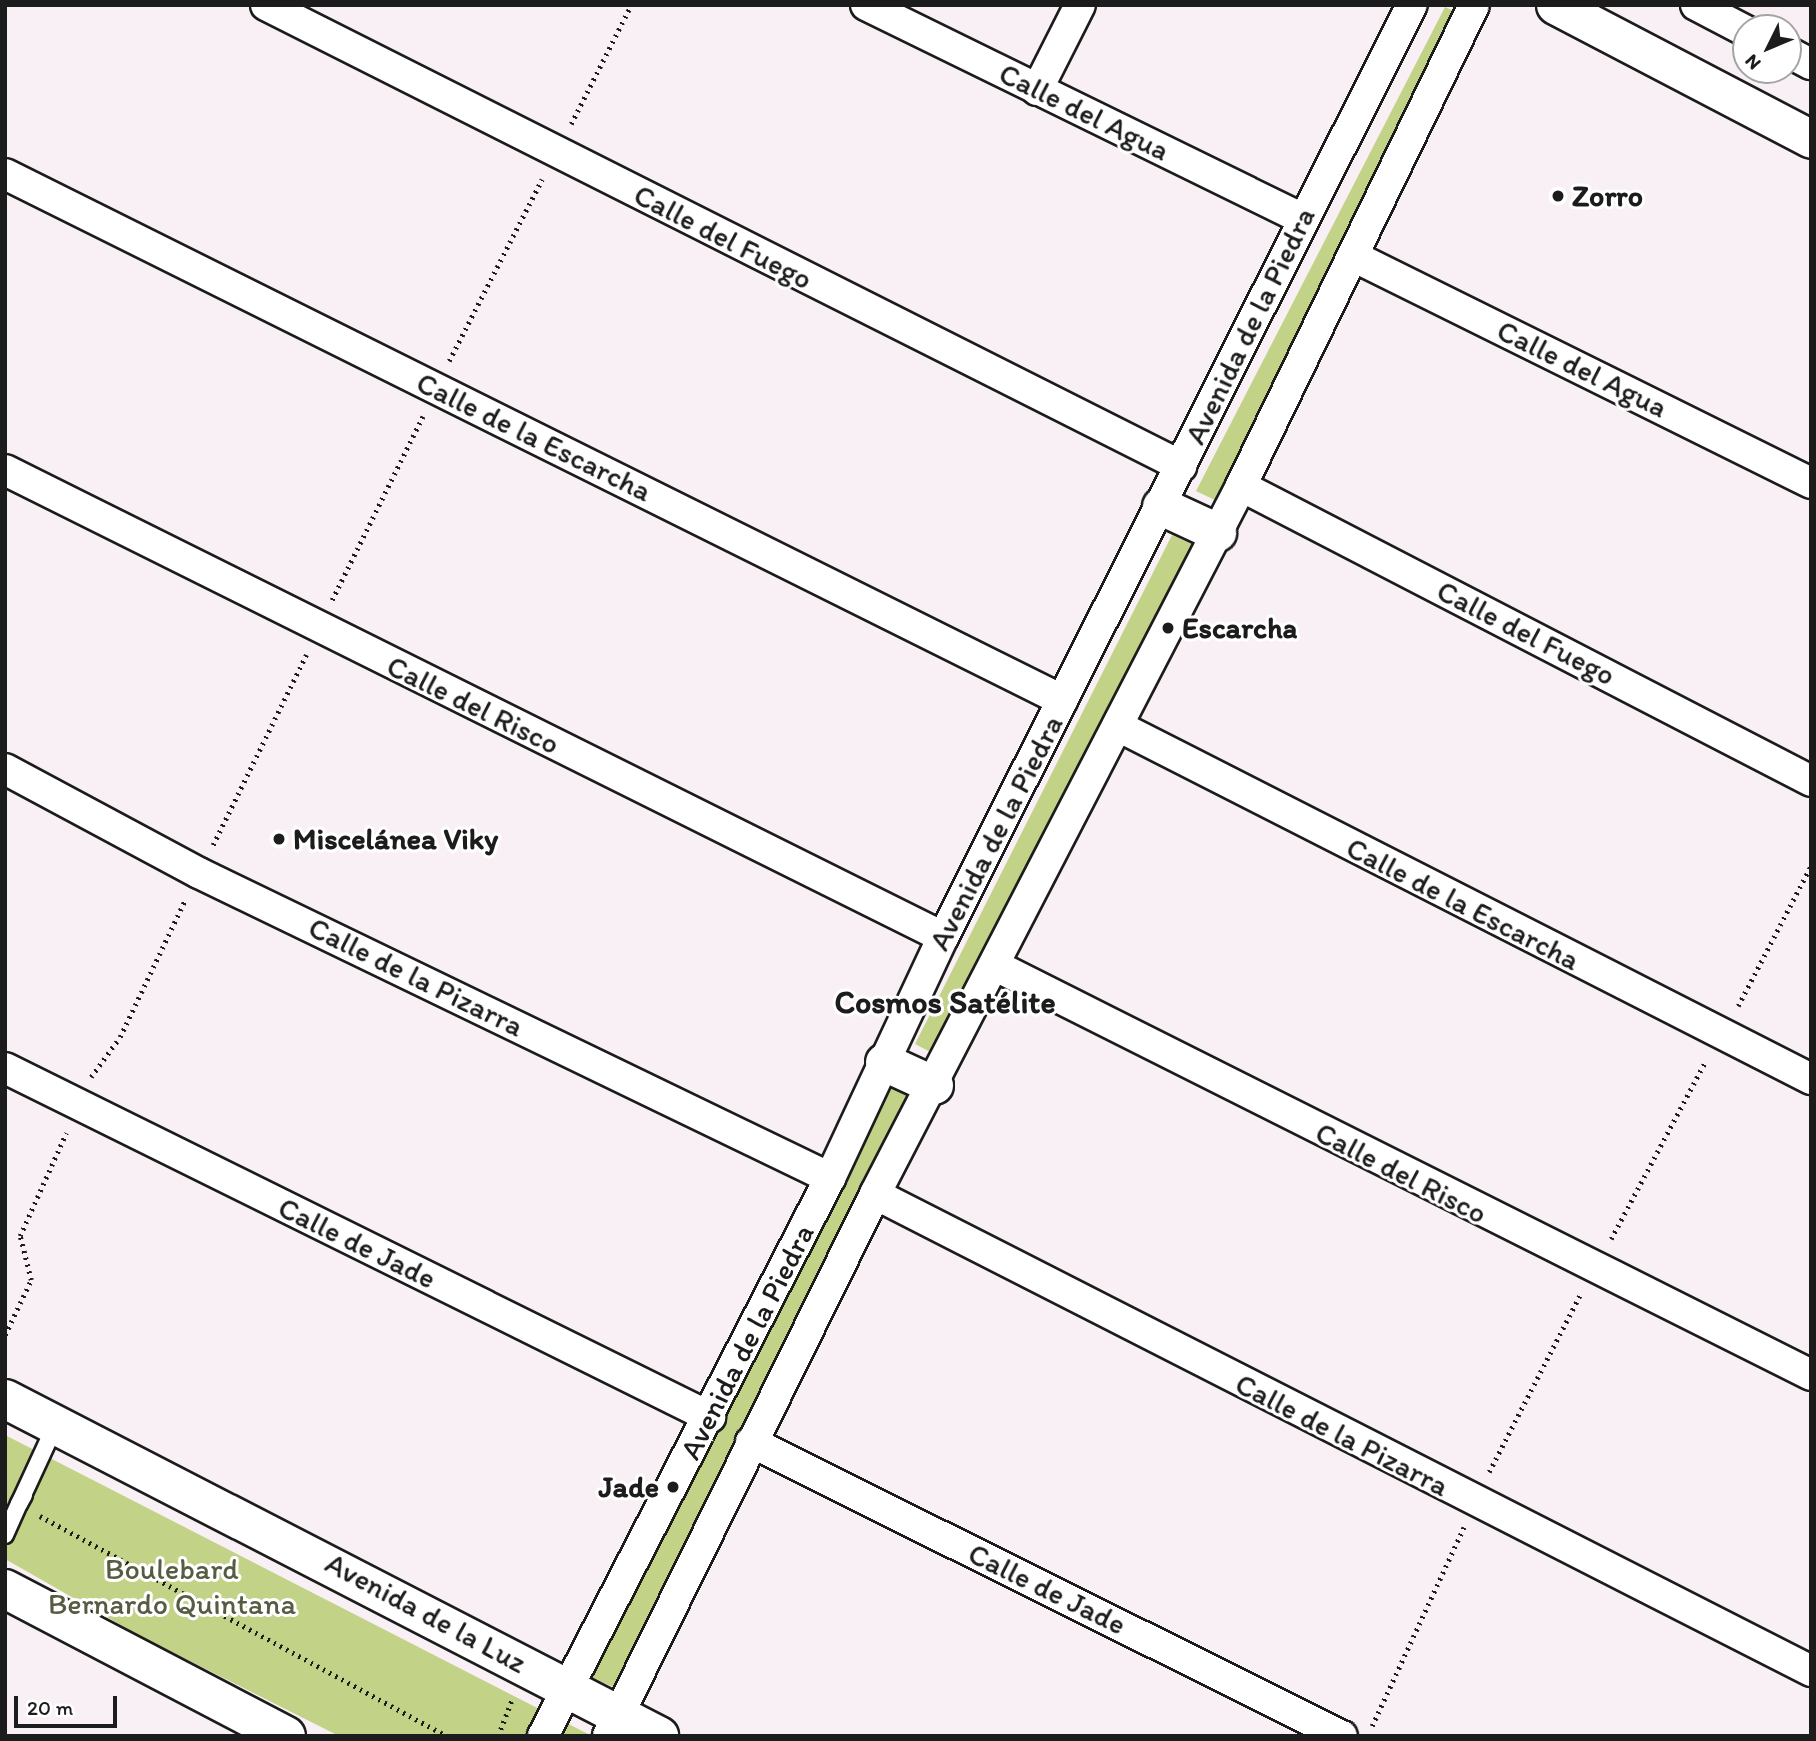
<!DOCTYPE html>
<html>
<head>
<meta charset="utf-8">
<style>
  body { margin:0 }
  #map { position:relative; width:1816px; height:1741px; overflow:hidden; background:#f9f0f6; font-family:Itim,sans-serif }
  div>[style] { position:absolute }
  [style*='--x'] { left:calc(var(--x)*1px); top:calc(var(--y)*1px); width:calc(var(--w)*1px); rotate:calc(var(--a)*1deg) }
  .green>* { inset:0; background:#c2d286 }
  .path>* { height:4.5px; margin-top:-2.25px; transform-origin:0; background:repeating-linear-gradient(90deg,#1c1c1c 0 2px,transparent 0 7px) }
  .roads { filter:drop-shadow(2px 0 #1c1c1c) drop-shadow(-2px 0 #1c1c1c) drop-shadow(0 2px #1c1c1c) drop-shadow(0 -2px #1c1c1c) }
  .service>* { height:16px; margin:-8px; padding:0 8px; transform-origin:8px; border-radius:8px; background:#fff }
  .minor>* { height:30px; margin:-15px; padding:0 15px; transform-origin:15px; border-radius:15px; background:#fff }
  .tertiary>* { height:37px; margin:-18.5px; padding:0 18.5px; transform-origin:18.5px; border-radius:18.5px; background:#fff }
  .secondary>* { height:38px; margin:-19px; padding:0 19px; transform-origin:19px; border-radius:19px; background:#fff }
  .dots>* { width:19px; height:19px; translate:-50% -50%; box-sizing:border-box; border:4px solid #fff; border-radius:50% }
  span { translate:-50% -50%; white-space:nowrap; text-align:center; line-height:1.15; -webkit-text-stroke:6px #fff; paint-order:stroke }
  .street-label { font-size:30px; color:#1c1c1c }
  .poi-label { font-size:30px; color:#1c1c1c; font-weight:700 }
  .left { translate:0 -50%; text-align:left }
  .right { translate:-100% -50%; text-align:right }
  .park-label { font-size:30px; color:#565c41 }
  .neighbourhood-label { font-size:32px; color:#1c1c1c; font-weight:700 }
  .frame { position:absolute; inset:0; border:7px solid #1c1c1c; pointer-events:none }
  .north { position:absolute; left:1732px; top:14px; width:70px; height:70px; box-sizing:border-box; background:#fff; border:2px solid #a4a4a4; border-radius:50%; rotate:227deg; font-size:19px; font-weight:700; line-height:28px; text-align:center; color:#1c1c1c }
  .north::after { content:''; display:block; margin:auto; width:24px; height:32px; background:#1c1c1c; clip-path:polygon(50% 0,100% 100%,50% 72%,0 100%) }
  .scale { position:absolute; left:14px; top:1696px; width:103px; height:32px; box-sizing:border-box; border:4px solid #1c1c1c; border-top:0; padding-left:9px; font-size:21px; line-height:24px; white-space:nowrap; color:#1c1c1c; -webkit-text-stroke:5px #fff; paint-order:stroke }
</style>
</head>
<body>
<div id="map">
  <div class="green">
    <div style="clip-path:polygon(1445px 7px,1460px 14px,1223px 504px,1196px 491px)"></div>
    <div style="clip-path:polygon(1172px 535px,1196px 546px,938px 1056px,915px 1044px)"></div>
    <div style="clip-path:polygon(891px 1069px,930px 1087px,624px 1692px,583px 1673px)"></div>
    <div style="clip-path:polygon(5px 1435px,592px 1736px,339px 1736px,142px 1637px,5px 1559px)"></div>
  </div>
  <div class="path">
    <div style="--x:571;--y:124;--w:133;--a:-63.2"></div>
    <div style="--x:449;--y:361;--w:204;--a:-62.9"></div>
    <div style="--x:332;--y:600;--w:205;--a:-63.7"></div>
    <div style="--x:213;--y:845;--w:212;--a:-63.9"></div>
    <div style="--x:1738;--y:1006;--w:158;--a:-62.5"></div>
    <div style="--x:91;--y:1077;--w:49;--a:-54.1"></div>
    <div style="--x:120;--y:1037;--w:152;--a:-64.6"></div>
    <div style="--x:1611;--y:1239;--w:200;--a:-62"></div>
    <div style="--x:5;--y:1335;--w:61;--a:-64.7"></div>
    <div style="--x:31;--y:1280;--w:45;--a:-104"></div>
    <div style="--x:20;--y:1236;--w:113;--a:-65.9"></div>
    <div style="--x:1489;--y:1472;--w:201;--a:-62.8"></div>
    <div style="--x:40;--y:1516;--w:463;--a:28.4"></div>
    <div style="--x:1372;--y:1726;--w:219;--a:-65.2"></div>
    <div style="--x:498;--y:1736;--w:40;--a:-69"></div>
  </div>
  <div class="roads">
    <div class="service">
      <div style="--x:24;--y:1495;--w:10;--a:119"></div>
      <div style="--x:19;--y:1504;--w:88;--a:-65.2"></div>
      <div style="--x:5;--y:1535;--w:34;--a:-66"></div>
    </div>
    <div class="minor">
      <div style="--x:266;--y:5;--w:1025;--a:26.74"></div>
      <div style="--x:866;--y:5;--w:487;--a:26.1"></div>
      <div style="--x:1696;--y:5;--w:56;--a:27.5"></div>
      <div style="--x:1788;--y:52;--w:26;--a:28"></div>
      <div style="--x:1037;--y:90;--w:95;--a:-63.2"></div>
      <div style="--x:5;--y:174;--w:1181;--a:26.46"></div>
      <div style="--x:1353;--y:256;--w:511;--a:26.36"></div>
      <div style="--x:5;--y:470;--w:1048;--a:26.47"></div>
      <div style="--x:1241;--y:486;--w:642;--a:27.36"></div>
      <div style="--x:1118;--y:726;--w:778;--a:26.99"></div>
      <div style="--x:5;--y:769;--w:220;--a:28.2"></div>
      <div style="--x:199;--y:873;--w:701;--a:25.8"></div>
      <div style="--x:994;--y:965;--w:914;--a:26.65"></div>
      <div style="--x:5;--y:1068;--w:787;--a:26.34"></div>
      <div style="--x:875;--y:1194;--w:1051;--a:27"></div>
      <div style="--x:751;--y:1442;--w:660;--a:26.45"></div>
      <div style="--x:543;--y:1736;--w:627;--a:-62.78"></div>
      <div style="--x:830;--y:1178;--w:266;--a:-64.9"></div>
      <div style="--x:943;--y:937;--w:1043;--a:-63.29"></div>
      <div style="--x:608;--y:1736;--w:604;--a:-63.77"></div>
      <div style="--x:875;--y:1194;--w:797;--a:-62.66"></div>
      <div style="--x:1241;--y:486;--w:534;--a:-64.15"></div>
    </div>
    <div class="tertiary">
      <div style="--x:1555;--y:5;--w:289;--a:27.6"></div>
      <div style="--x:1161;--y:506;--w:62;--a:24.9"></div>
      <div style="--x:884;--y:1062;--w:55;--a:24.7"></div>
    </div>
    <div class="secondary">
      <div style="--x:5;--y:1399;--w:736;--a:27.26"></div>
      <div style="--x:5;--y:1589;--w:317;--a:27.6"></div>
    </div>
  </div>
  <div class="dots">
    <div style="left:1558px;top:196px;background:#1c1c1c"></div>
    <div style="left:1168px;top:628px;background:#1c1c1c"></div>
    <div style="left:279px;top:839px;background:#1c1c1c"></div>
    <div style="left:673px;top:1487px;background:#1c1c1c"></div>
  </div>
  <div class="street-label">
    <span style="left:1084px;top:112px;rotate:26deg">Calle del Agua</span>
    <span style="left:723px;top:237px;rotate:27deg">Calle del Fuego</span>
    <span style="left:1250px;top:326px;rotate:-64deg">Avenida de la Piedra</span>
    <span style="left:1582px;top:369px;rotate:26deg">Calle del Agua</span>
    <span style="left:534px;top:437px;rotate:26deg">Calle de la Escarcha</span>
    <span style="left:1526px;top:633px;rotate:27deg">Calle del Fuego</span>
    <span style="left:473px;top:705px;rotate:26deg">Calle del Risco</span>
    <span style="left:996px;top:833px;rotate:-63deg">Avenida de la Piedra</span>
    <span style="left:1463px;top:904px;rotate:27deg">Calle de la Escarcha</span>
    <span style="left:416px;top:977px;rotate:26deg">Calle de la Pizarra</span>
    <span style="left:1401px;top:1173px;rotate:27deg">Calle del Risco</span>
    <span style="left:357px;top:1243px;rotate:26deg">Calle de Jade</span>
    <span style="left:747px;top:1342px;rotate:-63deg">Avenida de la Piedra</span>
    <span style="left:1342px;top:1435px;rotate:27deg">Calle de la Pizarra</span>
    <span style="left:1047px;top:1589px;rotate:26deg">Calle de Jade</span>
    <span style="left:426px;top:1613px;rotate:28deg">Avenida de la Luz</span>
  </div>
  <div class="poi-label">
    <span class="left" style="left:1572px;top:196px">Zorro</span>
    <span class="left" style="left:1182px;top:628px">Escarcha</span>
    <span class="left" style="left:293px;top:839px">Miscelánea Viky</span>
    <span class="right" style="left:659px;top:1487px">Jade</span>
  </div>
  <div class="park-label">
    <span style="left:172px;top:1586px">Boulebard<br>Bernardo Quintana</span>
  </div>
  <div class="neighbourhood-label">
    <span style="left:945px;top:1002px">Cosmos Satélite</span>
  </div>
  <div class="frame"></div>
  <div class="north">N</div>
  <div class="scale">20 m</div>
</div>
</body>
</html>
